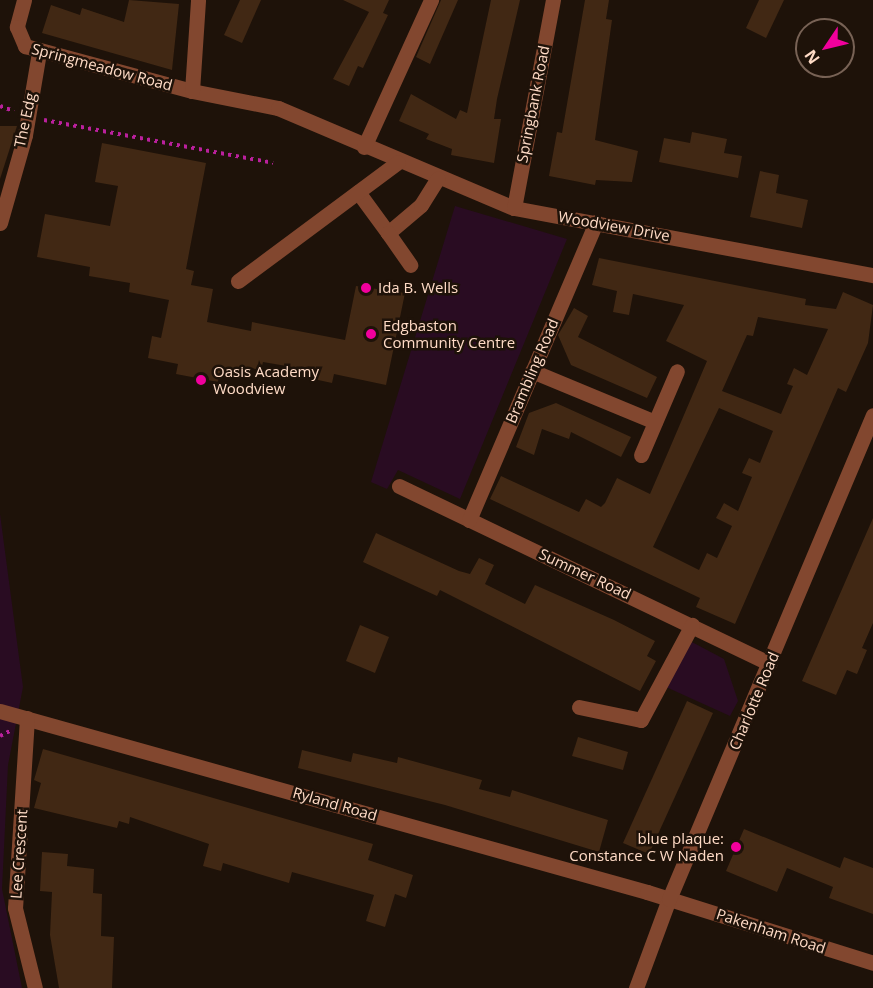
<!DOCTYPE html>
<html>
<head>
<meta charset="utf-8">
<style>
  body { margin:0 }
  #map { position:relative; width:873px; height:988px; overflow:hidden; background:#1e1209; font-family:"Open Sans",sans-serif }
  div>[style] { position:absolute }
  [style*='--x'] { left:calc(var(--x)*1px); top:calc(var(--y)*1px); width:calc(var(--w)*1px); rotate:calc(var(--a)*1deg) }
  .green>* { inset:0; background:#290c22 }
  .building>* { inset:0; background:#412814 }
  .path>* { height:4px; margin-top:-2px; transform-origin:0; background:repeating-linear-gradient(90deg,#ba209d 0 3px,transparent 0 7.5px) }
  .minor>* { height:15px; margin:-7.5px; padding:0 7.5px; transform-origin:7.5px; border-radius:7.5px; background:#82472f }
  .dots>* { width:16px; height:16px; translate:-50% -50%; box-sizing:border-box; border:3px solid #1e1209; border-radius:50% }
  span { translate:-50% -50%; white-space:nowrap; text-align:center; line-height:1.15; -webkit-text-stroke:5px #1e1209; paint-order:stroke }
  .street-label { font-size:15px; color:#ffdbc6 }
  .poi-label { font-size:15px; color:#ffdbc6 }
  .left { translate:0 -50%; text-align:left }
  .right { translate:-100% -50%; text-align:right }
  .north { position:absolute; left:795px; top:18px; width:60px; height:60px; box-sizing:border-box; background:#1e1209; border:2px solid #786255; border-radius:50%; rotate:235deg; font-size:16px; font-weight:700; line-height:24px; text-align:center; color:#ffdbc6 }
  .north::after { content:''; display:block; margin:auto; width:21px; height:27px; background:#f1009d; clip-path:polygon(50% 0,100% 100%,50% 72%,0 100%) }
</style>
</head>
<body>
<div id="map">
  <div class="green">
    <div style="clip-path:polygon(455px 206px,567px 239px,460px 499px,398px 470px,387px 489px,371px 482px)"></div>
    <div style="clip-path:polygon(0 514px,23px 687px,8px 765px,2px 889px,22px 988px,0 988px)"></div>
    <div style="clip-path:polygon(690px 641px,724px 659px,738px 701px,730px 716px,666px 687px)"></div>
  </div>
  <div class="building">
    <div style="clip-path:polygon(129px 0,179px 4px,172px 70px,42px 33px,51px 5px,80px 15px,82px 8px,124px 22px)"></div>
    <div style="clip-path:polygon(240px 0,261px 0,242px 43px,224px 35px)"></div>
    <div style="clip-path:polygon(343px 0,389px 0,383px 13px,388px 15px,363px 68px,358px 66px,349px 86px,333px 79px,369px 12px)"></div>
    <div style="clip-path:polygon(441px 0,458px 0,430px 64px,416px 57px)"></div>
    <div style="clip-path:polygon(491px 0,520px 0,497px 99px,494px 119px,501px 119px,494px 163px,451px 155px,452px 149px,426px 139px,429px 134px,399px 121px,411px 94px,456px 119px,460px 110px,467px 113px)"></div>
    <div style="clip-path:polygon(585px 0,609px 0,606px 19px,612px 20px,595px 140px,638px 151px,632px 182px,596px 180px,595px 185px,549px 176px,557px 132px,562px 133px)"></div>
    <div style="clip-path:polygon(759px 0,784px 0,766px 38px,746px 28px)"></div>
    <div style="clip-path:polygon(0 126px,17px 126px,0 179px)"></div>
    <div style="clip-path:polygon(692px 132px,727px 139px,724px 153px,742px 156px,738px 178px,659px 162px,664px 138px,690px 143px)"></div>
    <div style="clip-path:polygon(102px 143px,206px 163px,186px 269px,194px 271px,191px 285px,213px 289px,207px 322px,251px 331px,252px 322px,345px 340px,356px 286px,405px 293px,386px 385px,334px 374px,332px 383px,309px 378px,310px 370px,263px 362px,261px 370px,244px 367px,242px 377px,219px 373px,218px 382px,176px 374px,178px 364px,148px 358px,152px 336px,161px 338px,169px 300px,129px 292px,130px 283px,89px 276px,90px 267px,37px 257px,45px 214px,110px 226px,118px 186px,95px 182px)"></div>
    <div style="clip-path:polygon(760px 171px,779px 175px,776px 193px,808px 200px,802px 228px,750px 217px)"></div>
    <div style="clip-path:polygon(evenodd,599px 258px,806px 299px,805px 305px,836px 309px,843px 292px,873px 305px,868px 343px,846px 392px,838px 388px,735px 624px,696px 607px,700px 598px,490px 499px,501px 476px,579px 512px,586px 499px,601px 507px,605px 503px,617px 478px,650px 494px,669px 450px,707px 361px,666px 341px,684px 305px,633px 294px,629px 315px,613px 312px,617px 291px,592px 285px,599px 258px,758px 317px,828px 329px,807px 375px,794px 368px,787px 384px,793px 386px,781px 414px,722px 391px,747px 335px,753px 336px,758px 317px,599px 258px,719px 408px,773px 431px,760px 463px,749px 458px,742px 473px,752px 477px,738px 511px,724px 503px,716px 518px,732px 526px,717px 558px,707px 553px,699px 570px,653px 547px,719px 408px)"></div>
    <div style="clip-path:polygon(574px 308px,588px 316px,578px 337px,657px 377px,647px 398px,571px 365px,558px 335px)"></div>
    <div style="clip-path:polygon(556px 403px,631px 437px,621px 457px,571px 432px,569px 439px,542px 429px,534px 455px,516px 447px,529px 413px)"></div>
    <div style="clip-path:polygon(873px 518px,873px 623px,862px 648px,867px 650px,857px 674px,847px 670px,836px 695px,802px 681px)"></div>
    <div style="clip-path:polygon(376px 533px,459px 571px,470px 574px,479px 558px,494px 565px,485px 584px,525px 604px,535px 585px,614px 620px,655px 641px,647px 656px,656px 661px,640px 691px,440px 590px,437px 596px,363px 562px)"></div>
    <div style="clip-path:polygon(360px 625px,389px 637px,375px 673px,346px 661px)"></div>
    <div style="clip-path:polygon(687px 701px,713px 713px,649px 854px,623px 843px)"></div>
    <div style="clip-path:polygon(578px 737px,628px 752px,623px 770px,572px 756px)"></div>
    <div style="clip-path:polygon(43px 749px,373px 844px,368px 860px,413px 875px,406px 898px,395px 894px,385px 927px,366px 921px,374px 895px,292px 872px,289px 883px,223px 863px,221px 871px,203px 866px,209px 844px,130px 817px,129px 824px,119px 821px,117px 828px,34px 808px,41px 783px,34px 780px)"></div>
    <div style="clip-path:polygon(302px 750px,351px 762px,353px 753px,397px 763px,398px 757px,482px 780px,479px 789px,510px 797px,512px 790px,608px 820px,599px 852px,445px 805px,298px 768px)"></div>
    <div style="clip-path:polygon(744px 829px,840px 868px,844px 857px,873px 868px,873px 914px,829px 898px,833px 887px,787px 868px,777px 892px,726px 871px)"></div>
    <div style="clip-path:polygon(42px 852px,68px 854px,67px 866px,94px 869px,93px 893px,102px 894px,101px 936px,114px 937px,112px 988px,59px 988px,50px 935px,52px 892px,40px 891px)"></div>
  </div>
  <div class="path">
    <div style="--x:0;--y:106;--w:15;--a:20"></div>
    <div style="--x:44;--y:120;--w:233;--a:10.6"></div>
    <div style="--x:0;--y:736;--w:11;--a:-27"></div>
  </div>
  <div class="minor">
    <div style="--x:24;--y:0;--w:28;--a:105"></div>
    <div style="--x:17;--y:27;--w:21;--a:67"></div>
    <div style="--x:25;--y:46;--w:173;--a:15.1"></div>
    <div style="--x:192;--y:91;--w:88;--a:11.2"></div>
    <div style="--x:278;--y:108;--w:256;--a:23"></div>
    <div style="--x:514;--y:208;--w:365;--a:10.6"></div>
    <div style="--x:192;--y:91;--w:91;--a:-86.2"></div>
    <div style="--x:364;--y:147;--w:162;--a:-65.5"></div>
    <div style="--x:358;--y:192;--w:51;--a:53.8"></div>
    <div style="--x:388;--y:233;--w:43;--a:-40.3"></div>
    <div style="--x:421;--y:205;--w:31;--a:-58"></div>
    <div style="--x:514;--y:208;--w:212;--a:-79.4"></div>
    <div style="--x:0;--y:223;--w:91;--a:-74.1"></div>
    <div style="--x:25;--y:135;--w:84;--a:-80.4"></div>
    <div style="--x:388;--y:233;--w:39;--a:55"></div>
    <div style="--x:238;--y:281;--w:199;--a:-36.6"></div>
    <div style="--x:532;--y:371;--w:133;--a:22.5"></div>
    <div style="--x:641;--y:455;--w:91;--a:-66.8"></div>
    <div style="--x:399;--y:486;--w:411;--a:25.6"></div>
    <div style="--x:469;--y:520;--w:324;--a:-66.9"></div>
    <div style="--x:579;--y:707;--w:63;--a:11.8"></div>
    <div style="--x:641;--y:720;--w:108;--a:-61.8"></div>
    <div style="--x:0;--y:711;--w:672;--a:15.63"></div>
    <div style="--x:647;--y:892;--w:237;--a:17.4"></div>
    <div style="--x:27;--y:718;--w:190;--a:93.6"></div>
    <div style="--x:15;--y:908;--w:82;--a:76"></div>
    <div style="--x:636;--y:988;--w:95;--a:-69.7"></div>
    <div style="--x:669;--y:899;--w:525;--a:-67.15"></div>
  </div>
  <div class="dots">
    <div style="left:366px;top:288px;background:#f1009d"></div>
    <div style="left:371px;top:334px;background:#f1009d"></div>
    <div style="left:201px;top:380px;background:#f1009d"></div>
    <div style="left:736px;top:847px;background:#f1009d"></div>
  </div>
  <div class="street-label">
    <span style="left:102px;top:67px;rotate:15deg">Springmeadow Road</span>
    <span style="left:533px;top:104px;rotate:-79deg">Springbank Road</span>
    <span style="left:25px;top:120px;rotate:-78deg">The Edg</span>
    <span style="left:614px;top:226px;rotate:10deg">Woodview Drive</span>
    <span style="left:532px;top:371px;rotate:-67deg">Brambling Road</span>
    <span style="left:585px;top:574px;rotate:25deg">Summer Road</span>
    <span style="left:754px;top:701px;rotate:-67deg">Charlotte Road</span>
    <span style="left:335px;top:804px;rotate:16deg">Ryland Road</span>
    <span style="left:19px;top:854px;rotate:-86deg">Lee Crescent</span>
    <span style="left:771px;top:931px;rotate:18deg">Pakenham Road</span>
  </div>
  <div class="poi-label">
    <span class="left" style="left:378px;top:288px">Ida B. Wells</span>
    <span class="left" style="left:383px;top:334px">Edgbaston<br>Community Centre</span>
    <span class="left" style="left:213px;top:380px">Oasis Academy<br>Woodview</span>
    <span class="right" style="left:724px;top:847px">blue plaque:<br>Constance C W Naden</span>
  </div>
  <div class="north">N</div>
</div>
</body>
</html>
